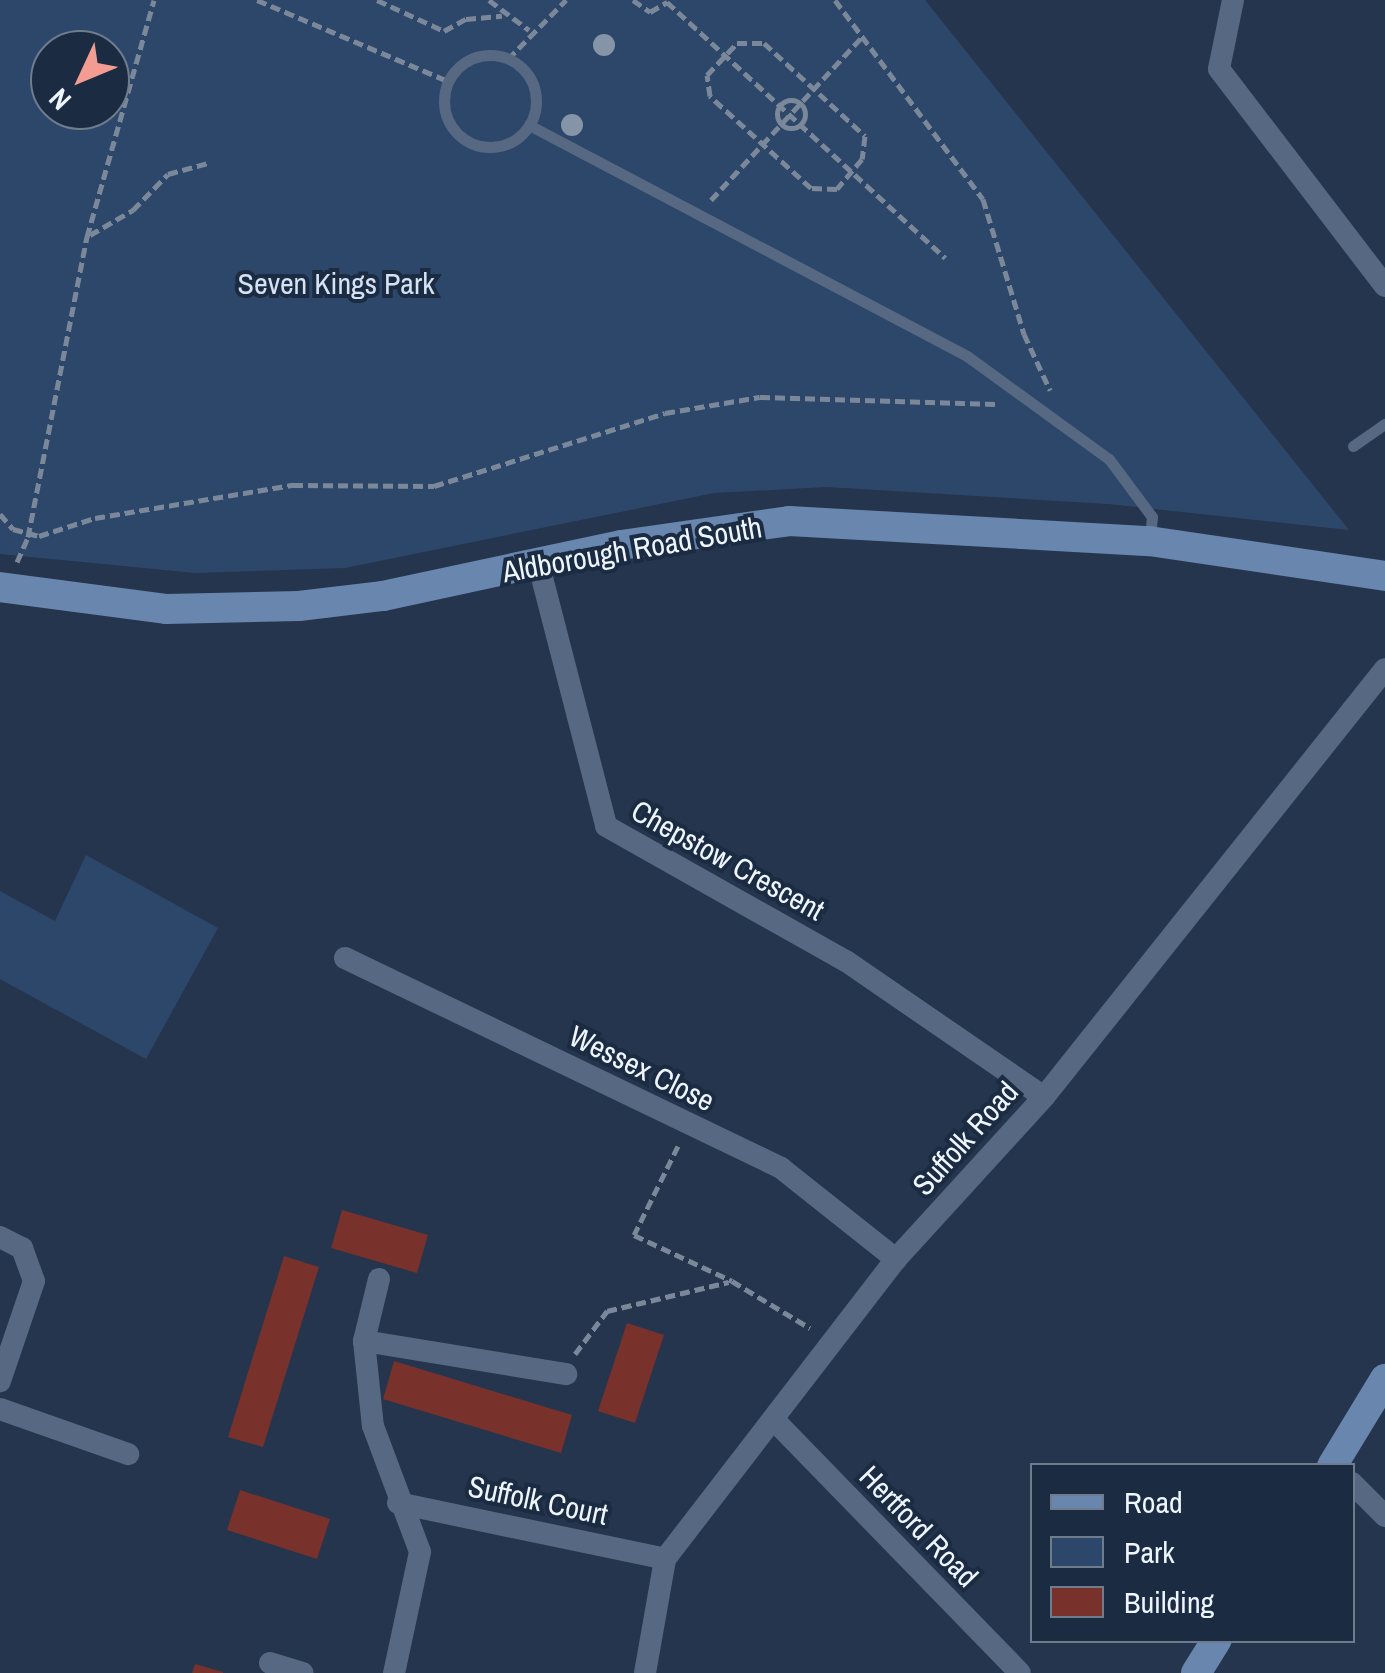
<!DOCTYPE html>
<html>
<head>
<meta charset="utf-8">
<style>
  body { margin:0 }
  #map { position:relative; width:1385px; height:1673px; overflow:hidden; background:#24354d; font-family:"Archivo Narrow",sans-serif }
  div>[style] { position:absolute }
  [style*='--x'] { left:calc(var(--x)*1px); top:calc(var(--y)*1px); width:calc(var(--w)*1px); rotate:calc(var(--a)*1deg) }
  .green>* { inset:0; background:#2d476a }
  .building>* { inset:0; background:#79312c }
  .path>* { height:5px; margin-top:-2.5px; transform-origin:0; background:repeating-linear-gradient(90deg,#7b8899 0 10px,transparent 0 15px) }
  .path>.ring { margin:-2.5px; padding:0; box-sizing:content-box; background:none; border:5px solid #7b8899; border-radius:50% }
  .lane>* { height:11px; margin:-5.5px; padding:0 5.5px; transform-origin:5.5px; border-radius:5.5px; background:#576982 }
  .lane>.ring { margin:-5.5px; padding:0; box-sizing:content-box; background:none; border:11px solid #576982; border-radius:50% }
  .street>* { height:22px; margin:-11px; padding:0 11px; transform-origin:11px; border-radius:11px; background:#576982 }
  .secondary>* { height:30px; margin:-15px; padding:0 15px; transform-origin:15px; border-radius:15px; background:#6986ae }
  .trees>* { width:22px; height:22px; margin:-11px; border-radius:50%; background:#8694a8 }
  span { translate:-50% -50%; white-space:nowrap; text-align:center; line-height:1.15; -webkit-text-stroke:8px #1a2b42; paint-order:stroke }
  .park-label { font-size:30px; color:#d6e2f3 }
  .street-label { font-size:30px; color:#eef5fe }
  .legend { position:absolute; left:1030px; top:1463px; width:325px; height:180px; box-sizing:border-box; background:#1a2b42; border:2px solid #6f7c8d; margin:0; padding:12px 18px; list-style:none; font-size:30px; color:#eef5fe }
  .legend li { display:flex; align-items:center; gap:20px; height:50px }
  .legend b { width:50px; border:2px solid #6f7c8d }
  .north { position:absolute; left:30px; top:30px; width:100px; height:100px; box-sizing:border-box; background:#1a2b42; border:2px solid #6f7c8d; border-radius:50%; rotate:226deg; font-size:28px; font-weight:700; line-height:40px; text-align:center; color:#eef5fe }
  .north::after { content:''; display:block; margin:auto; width:35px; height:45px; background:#f59c92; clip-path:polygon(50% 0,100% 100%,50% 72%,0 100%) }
</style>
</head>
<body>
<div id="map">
  <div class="green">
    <div style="clip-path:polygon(evenodd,0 0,925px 0,1349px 530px,1108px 504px,827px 487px,714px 493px,345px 568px,195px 573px,0 554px,0 0,50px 50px,110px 50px,110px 110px,50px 110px,50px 50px)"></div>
    <div style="clip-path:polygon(86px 855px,218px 928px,146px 1059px,0 979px,0 891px,55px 921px)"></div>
  </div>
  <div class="building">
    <div style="clip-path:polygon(342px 1210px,428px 1235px,417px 1273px,331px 1248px)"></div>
    <div style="clip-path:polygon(284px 1256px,319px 1267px,263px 1447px,228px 1437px)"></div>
    <div style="clip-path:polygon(627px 1323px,664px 1335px,635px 1423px,598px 1411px)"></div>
    <div style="clip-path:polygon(394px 1361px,572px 1415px,561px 1453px,383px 1399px)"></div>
    <div style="clip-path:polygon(240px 1490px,330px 1519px,317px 1559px,227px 1530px)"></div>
    <div style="clip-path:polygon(195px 1664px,223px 1672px,223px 1673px,192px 1673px)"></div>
  </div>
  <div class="path">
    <div style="--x:257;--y:0;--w:207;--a:23"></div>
    <div style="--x:377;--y:0;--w:74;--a:24.8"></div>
    <div style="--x:444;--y:31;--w:25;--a:-29"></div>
    <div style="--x:466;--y:19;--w:36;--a:-5"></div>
    <div style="--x:489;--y:0;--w:50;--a:36.9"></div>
    <div style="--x:633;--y:0;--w:21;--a:35"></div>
    <div style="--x:650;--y:12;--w:20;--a:-30"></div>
    <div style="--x:835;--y:0;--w:248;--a:53.4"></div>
    <div style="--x:983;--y:199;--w:141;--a:73.1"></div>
    <div style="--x:1024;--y:334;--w:62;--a:65.1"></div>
    <div style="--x:667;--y:2;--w:378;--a:42.6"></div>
    <div style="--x:737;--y:43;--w:27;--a:0"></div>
    <div style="--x:764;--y:43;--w:137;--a:42.6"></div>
    <div style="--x:865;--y:136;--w:23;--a:97"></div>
    <div style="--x:862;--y:159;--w:39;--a:130"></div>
    <div style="--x:837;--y:189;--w:26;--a:-178"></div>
    <div style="--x:811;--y:188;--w:137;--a:-137.7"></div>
    <div style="--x:710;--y:96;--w:21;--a:-98"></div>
    <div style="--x:707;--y:75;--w:44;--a:-46.8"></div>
    <div style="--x:508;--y:59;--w:83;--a:-45.5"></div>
    <div class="ring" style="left:777px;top:100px;width:23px;height:23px"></div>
    <div style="--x:711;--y:200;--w:222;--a:-47.2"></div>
    <div style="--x:90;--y:235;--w:50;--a:-30.2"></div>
    <div style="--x:133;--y:210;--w:50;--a:-45.8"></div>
    <div style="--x:168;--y:174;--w:41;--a:-15.4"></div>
    <div style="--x:0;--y:514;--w:20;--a:49"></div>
    <div style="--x:13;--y:529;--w:27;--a:15"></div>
    <div style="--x:39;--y:536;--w:59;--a:-17.8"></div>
    <div style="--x:95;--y:518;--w:201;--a:-9.5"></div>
    <div style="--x:293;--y:485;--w:141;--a:0.4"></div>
    <div style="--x:434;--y:486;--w:242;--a:-17.5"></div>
    <div style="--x:665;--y:413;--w:96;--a:-9.6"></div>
    <div style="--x:760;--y:397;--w:236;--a:1.7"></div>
    <div style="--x:17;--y:562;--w:27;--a:-66"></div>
    <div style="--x:28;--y:537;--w:306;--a:-78.9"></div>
    <div style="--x:87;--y:237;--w:246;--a:-74.2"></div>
    <div style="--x:678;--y:1146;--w:99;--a:116.3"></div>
    <div style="--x:634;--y:1235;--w:108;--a:25.1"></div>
    <div style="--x:732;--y:1281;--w:91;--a:31.1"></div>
    <div style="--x:575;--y:1354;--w:54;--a:-53.3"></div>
    <div style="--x:607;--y:1311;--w:125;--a:-13.4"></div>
  </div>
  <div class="lane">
    <div class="ring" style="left:444px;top:55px;width:81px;height:81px"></div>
    <div style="--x:529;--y:125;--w:495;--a:27.8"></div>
    <div style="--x:967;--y:356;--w:175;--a:36"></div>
    <div style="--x:1109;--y:459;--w:72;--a:53.4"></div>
    <div style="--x:1152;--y:517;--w:20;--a:96"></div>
    <div style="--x:1353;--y:446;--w:39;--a:-35"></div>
  </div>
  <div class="street">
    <div style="--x:1233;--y:0;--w:70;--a:101.5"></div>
    <div style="--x:1219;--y:69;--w:273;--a:52.6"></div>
    <div style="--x:539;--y:566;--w:268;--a:75.5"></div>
    <div style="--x:606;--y:826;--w:275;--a:29.4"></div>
    <div style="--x:846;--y:961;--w:240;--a:34.5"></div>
    <div style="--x:345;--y:958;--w:484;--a:25.7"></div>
    <div style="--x:781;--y:1168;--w:147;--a:38.4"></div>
    <div style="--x:0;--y:1237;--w:25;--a:27"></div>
    <div style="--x:22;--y:1248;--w:35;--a:70"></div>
    <div style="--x:34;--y:1281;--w:106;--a:108.8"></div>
    <div style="--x:379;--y:1279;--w:64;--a:103.6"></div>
    <div style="--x:364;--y:1341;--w:85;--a:84"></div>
    <div style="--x:373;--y:1426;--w:134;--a:69.5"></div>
    <div style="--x:420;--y:1552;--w:124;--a:102.1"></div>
    <div style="--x:364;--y:1341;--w:205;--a:9.3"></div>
    <div style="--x:0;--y:1409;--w:136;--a:19.4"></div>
    <div style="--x:775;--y:1421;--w:351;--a:45.8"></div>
    <div style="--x:1352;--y:1483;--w:47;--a:45"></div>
    <div style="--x:398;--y:1503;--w:273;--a:11.8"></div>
    <div style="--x:270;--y:1663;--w:34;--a:17"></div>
    <div style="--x:645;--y:1673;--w:116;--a:-80"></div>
    <div style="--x:665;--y:1559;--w:379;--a:-52.4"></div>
    <div style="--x:896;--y:1259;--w:219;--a:-47.6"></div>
    <div style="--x:1044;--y:1097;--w:547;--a:-51.45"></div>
  </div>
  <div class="secondary">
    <div style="--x:0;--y:587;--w:167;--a:7.5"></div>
    <div style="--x:166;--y:609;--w:133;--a:-1.3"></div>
    <div style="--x:299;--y:606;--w:85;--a:-6.8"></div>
    <div style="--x:383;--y:596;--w:243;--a:-12.1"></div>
    <div style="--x:621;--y:545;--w:170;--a:-8.1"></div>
    <div style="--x:789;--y:521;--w:361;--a:3.2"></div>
    <div style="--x:1149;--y:541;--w:239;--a:8.4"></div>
    <div style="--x:1332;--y:1466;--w:102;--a:-58.7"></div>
    <div style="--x:1196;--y:1673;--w:39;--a:-58"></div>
  </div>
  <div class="trees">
    <div style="left:604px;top:45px"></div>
    <div style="left:572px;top:125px"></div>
  </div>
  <div class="park-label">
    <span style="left:336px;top:283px">Seven Kings Park</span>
  </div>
  <div class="street-label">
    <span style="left:632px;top:549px;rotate:-10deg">Aldborough Road South</span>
    <span style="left:728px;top:860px;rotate:29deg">Chepstow Crescent</span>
    <span style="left:642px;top:1068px;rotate:26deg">Wessex Close</span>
    <span style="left:965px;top:1138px;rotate:-48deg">Suffolk Road</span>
    <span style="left:538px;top:1500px;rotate:12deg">Suffolk Court</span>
    <span style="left:919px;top:1526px;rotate:46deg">Hertford Road</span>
  </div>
  <ul class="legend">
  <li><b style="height:12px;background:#6986ae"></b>Road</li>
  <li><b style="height:28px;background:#2d476a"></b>Park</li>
  <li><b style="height:28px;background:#79312c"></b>Building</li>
  </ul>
  <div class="north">N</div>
</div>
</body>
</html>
